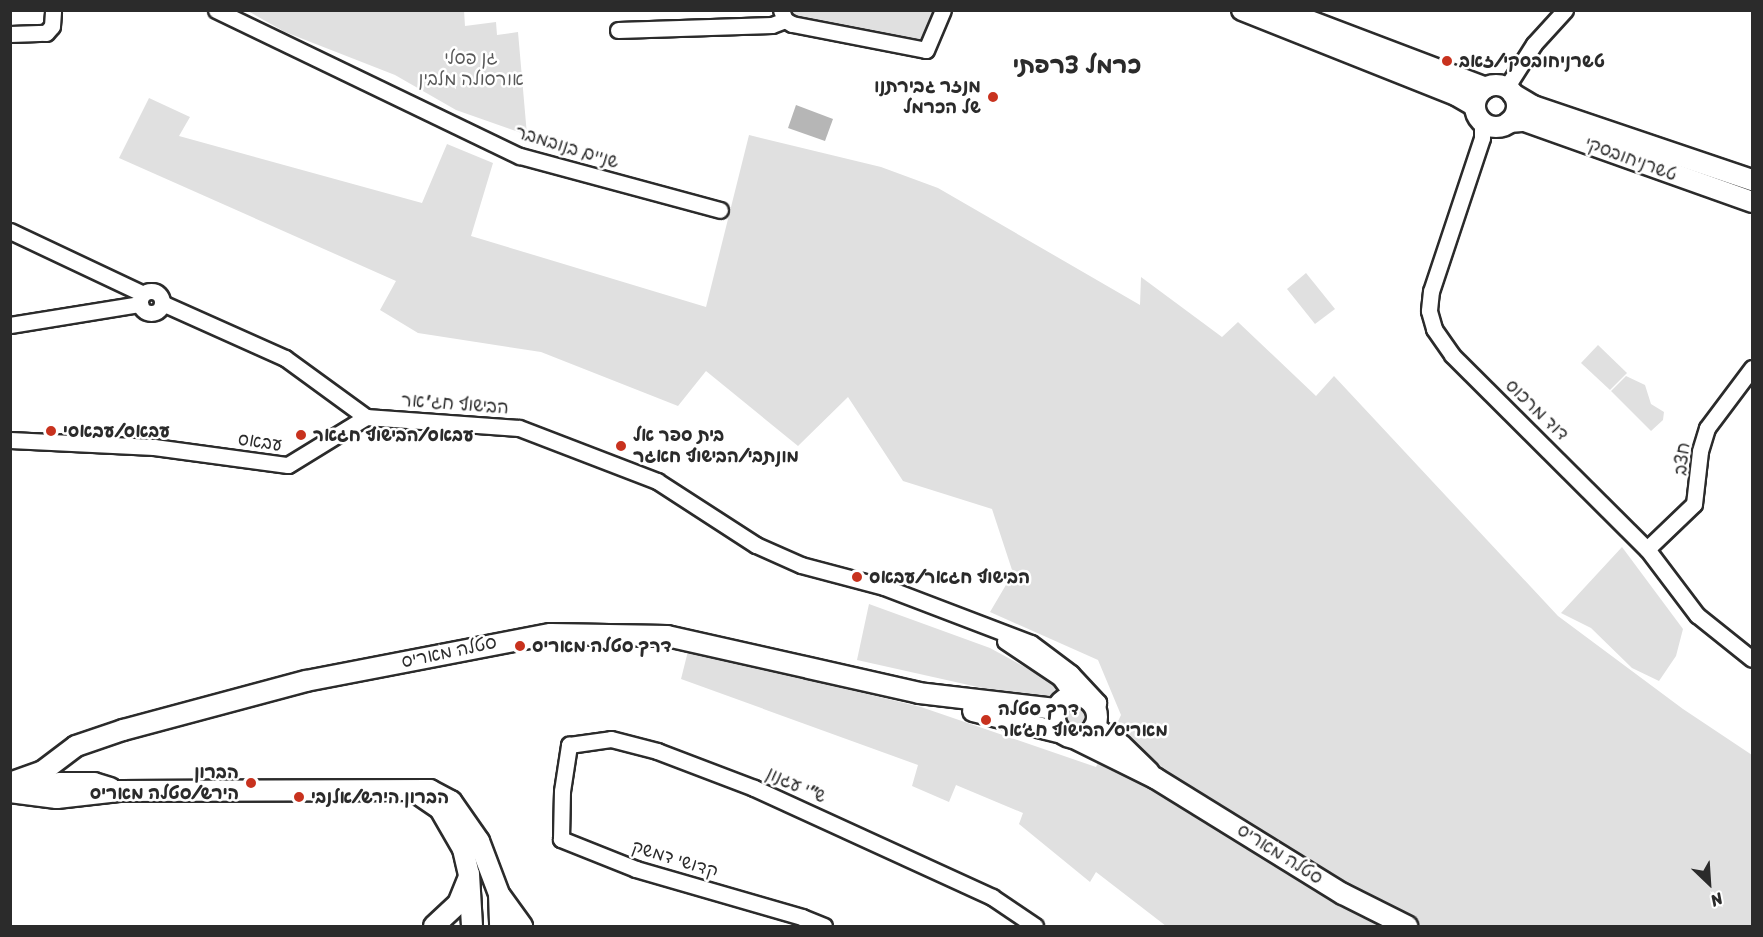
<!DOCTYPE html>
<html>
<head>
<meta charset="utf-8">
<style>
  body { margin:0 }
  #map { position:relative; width:1763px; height:937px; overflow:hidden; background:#fff; font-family:Sriracha,"Playpen Sans Hebrew",sans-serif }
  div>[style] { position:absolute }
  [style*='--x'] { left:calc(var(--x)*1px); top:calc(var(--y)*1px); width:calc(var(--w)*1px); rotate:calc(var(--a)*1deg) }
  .green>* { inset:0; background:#e0e0e0 }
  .round { border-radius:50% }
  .water>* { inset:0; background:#b6b6b6 }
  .roads { filter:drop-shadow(2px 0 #2b2b2b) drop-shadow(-2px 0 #2b2b2b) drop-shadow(0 2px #2b2b2b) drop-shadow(0 -2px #2b2b2b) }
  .street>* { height:15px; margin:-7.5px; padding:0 7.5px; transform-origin:7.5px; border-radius:7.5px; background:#fff }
  .street>.ring { margin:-7.5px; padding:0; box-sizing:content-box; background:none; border:15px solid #fff; border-radius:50% }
  .secondary>* { height:20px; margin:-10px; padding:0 10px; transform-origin:10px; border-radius:10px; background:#fff }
  .secondary>.ring { margin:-10px; padding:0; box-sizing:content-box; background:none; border:20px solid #fff; border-radius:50% }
  .dots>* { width:16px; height:16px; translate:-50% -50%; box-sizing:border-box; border:3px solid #fff; border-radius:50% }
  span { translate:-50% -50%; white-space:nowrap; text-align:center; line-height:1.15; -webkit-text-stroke:5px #fff; paint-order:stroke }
  .park-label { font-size:18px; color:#585858 }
  .poi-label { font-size:18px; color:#2b2b2b; font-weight:700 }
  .left { translate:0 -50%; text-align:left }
  .right { translate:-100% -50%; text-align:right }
  .street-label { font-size:18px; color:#2b2b2b }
  .district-label { font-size:24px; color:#2b2b2b; font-weight:700 }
  .frame { position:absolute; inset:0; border:12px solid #2b2b2b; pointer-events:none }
  .north { position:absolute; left:1679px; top:853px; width:60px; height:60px; -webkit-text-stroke:4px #fff; paint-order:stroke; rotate:155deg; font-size:16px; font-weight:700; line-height:24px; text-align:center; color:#2b2b2b }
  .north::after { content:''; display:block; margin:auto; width:21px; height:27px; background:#2b2b2b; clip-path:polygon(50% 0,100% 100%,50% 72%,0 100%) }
</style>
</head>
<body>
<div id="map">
  <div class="green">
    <div style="clip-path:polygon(464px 10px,465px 26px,496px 22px,497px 35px,518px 32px,527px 135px,456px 110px,395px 75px,285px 32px,248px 11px)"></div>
    <div style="clip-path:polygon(785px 11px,937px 11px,923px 43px,792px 20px)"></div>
    <div style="clip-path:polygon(149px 98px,190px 117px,179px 136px,422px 203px,447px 144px,493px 163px,471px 236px,706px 307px,749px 135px,881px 167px,938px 188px,1140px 305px,1141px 277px,1222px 337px,1238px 322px,1316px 396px,1334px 376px,1558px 616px,1683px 709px,1752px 755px,1752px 926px,1166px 926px,1096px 872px,1090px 882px,1019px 824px,1023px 813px,956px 785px,949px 802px,912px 786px,918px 765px,681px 679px,688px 651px,921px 707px,1096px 767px,1121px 715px,1098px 660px,990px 612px,1013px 573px,992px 509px,903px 481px,848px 397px,798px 446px,706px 371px,678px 406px,541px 352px,418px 333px,380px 310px,396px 281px,119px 158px)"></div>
    <div style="clip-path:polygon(1306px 273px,1335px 309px,1315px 324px,1287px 289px)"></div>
    <div style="clip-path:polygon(1598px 345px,1627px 373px,1610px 390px,1581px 363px)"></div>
    <div style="clip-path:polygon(1626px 376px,1645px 385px,1651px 404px,1664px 412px,1663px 420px,1651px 431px,1611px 391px)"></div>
    <div style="clip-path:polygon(1622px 547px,1683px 629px,1676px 656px,1659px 681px,1632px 668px,1591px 628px,1561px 613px)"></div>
    <div style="clip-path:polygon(869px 604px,990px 648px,1056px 684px,1063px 689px,1064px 700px,1049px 703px,857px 660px)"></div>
    <div class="round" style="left:1067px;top:707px;width:22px;height:22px"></div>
  </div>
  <div class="water">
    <div style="clip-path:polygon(796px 105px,833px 119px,825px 141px,788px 128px)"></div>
  </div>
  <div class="roads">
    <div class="street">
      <div style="--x:216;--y:10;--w:337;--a:25.7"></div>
      <div style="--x:520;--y:156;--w:207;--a:15.1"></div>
      <div style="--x:781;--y:10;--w:11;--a:68"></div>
      <div style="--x:785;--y:20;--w:8;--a:30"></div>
      <div style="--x:792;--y:24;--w:136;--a:11"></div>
      <div style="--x:926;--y:50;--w:43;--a:-67"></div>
      <div style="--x:618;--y:30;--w:154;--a:-1.9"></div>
      <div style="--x:772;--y:25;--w:14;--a:-21"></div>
      <div style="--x:10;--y:34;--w:36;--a:-2"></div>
      <div style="--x:46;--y:33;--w:9;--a:-49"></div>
      <div style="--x:52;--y:26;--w:16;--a:-86"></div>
      <div style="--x:1506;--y:88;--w:52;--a:-57.5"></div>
      <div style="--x:1534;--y:44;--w:46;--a:-47.6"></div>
      <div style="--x:1482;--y:122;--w:16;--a:90"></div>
      <div style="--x:1482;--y:138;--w:161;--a:108.4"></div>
      <div style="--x:1431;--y:291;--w:20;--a:96"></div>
      <div style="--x:1429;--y:311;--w:19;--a:74"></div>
      <div style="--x:1434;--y:329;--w:32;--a:55"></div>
      <div style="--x:1452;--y:355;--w:275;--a:44.9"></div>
      <div style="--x:1647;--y:549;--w:83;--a:52.9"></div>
      <div style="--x:1697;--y:615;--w:70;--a:38.7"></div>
      <div style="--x:10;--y:231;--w:147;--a:25.3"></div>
      <div class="ring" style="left:140px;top:291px;width:7px;height:7px"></div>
      <div style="--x:162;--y:303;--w:135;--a:24.1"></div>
      <div style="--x:285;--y:358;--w:100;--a:36.1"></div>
      <div style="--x:10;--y:325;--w:132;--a:-9.2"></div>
      <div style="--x:366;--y:417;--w:153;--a:4.1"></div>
      <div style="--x:519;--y:428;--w:148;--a:21"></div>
      <div style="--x:657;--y:481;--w:118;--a:32.9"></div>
      <div style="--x:756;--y:545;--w:49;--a:24"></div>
      <div style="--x:801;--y:565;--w:86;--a:14.8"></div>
      <div style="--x:884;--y:587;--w:157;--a:20.9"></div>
      <div style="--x:1031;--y:643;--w:50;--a:36.9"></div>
      <div style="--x:1071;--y:673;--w:40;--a:47"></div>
      <div style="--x:1098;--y:702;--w:17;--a:97"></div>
      <div style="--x:10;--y:440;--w:144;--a:2.8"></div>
      <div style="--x:154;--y:447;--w:135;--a:7.7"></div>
      <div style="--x:288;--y:465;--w:92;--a:-31.6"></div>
      <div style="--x:1647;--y:549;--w:65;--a:-43.8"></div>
      <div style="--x:1694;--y:504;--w:53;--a:-83.5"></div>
      <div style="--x:1700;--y:451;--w:24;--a:-73"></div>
      <div style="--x:1707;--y:428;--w:75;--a:-53.1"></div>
      <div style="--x:1005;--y:641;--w:66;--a:33.9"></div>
      <div style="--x:1060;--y:678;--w:22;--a:54"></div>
      <div style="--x:824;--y:926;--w:24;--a:-158"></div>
      <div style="--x:802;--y:917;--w:173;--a:-163.9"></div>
      <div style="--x:636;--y:869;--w:81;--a:-158.2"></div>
      <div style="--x:561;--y:839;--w:48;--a:-88.8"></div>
      <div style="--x:562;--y:791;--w:47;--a:-81.3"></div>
      <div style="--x:569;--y:745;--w:42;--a:-8.1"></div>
      <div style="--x:611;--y:739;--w:48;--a:14.6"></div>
      <div style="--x:657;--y:751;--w:104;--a:20.9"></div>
      <div style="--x:754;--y:788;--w:262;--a:24.6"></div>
      <div style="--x:992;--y:897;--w:52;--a:34"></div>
    </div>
    <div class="secondary">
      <div style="--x:1242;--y:10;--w:230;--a:21.7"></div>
      <div style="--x:1456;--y:95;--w:22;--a:30"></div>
      <div style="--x:1281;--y:10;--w:219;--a:20.8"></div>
      <div class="ring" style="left:1475px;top:85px;width:22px;height:22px"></div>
      <div style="--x:1513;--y:94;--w:23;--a:31"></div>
      <div style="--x:1533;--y:106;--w:231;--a:18.7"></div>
      <div style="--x:1509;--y:122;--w:16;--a:-4"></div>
      <div style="--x:1525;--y:121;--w:241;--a:19.6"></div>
      <div class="ring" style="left:1055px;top:696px;width:22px;height:22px"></div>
      <div style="--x:973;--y:711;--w:92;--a:13.9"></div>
      <div style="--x:1094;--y:727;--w:32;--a:34"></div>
      <div style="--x:1121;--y:745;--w:39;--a:44"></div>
      <div style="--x:1072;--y:737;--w:93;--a:26.3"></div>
      <div style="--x:1155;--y:778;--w:221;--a:31.7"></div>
      <div style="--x:1343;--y:894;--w:72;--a:26.6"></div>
      <div style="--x:10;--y:783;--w:35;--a:-20"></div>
      <div style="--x:43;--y:771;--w:41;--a:-37.1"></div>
      <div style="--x:76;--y:746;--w:50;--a:-18.8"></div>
      <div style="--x:123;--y:730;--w:189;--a:-15"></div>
      <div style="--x:306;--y:681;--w:249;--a:-10.9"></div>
      <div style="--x:551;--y:634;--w:116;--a:1"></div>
      <div style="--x:667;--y:636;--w:258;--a:12.7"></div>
      <div style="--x:919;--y:693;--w:138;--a:6.7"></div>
      <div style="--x:21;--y:788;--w:38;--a:-7"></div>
      <div style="--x:59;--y:783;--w:35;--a:0"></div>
      <div style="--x:94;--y:783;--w:17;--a:17"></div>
      <div style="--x:10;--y:792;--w:47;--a:7.3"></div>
      <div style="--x:57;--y:798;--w:62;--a:-6.4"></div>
      <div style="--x:119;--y:791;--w:311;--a:-0.2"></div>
      <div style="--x:430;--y:790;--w:24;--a:28"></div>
      <div style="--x:451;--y:801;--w:49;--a:55"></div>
      <div style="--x:479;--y:841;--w:57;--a:69.3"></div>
      <div style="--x:499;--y:894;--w:32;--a:88"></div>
      <div style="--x:421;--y:796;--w:23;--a:34"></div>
      <div style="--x:440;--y:809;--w:46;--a:60.1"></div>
      <div style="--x:463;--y:849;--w:26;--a:77"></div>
      <div style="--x:469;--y:874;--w:52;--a:86.7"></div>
      <div style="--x:501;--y:897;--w:36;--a:54"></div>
      <div style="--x:434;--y:926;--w:33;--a:-43"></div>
      <div style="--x:458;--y:904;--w:27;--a:-68"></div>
    </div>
  </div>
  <div class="dots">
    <div style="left:1447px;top:61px;background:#c8321e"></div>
    <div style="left:993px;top:97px;background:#c8321e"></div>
    <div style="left:51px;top:431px;background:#c8321e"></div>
    <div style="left:301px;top:435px;background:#c8321e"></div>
    <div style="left:621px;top:446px;background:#c8321e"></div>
    <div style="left:857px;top:577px;background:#c8321e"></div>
    <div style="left:520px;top:646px;background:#c8321e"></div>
    <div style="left:986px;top:720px;background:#c8321e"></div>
    <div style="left:251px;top:783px;background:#c8321e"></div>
    <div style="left:299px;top:797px;background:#c8321e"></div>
  </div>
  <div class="park-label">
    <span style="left:471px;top:69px">גן פסלי<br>אורסולה מלבין</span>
  </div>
  <div class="poi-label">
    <span class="left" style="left:1459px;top:61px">טשרניחובסקי/זאב</span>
    <span class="right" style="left:981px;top:97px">מנזר גבירתנו<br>של הכרמל</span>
    <span class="left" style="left:63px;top:431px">עבאס/עבאסי</span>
    <span class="left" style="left:313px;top:435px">עבאס/הבישוף חגאר</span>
    <span class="left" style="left:633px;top:446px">בית ספר אל<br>מונתבי/הבישוף חאגר</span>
    <span class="left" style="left:869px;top:577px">הבישוף חגאר/עבאס</span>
    <span class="left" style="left:532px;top:646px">דרך סטלה מאריס</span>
    <span class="left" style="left:998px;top:720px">דרך סטלה<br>מאריס/הבישוף חג׳אר</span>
    <span class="right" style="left:239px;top:783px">הברון<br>הירש/סטלה מאריס</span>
    <span class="left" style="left:311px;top:797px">הברון הירש/אלנבי</span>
  </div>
  <div class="street-label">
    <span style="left:567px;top:147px;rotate:17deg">שניים בנובמבר</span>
    <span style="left:1631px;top:159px;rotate:20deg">טשרניחובסקי</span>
    <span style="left:455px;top:404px;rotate:4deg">הבישוף חג'אר</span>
    <span style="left:1537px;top:410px;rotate:44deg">דוד מרכוס</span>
    <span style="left:260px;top:442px;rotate:8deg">עבאס</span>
    <span style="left:1682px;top:459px;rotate:-83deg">חצב</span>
    <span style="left:449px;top:652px;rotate:-12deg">סטלה מאריס</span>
    <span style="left:796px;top:785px;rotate:24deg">ש"י עגנון</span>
    <span style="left:1280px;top:854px;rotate:32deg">סטלה מאריס</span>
    <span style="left:675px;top:859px;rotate:17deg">קדושי דמשק</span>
  </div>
  <div class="district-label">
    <span style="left:1077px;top:66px">כרמל צרפתי</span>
  </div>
  <div class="frame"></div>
  <div class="north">N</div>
</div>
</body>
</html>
